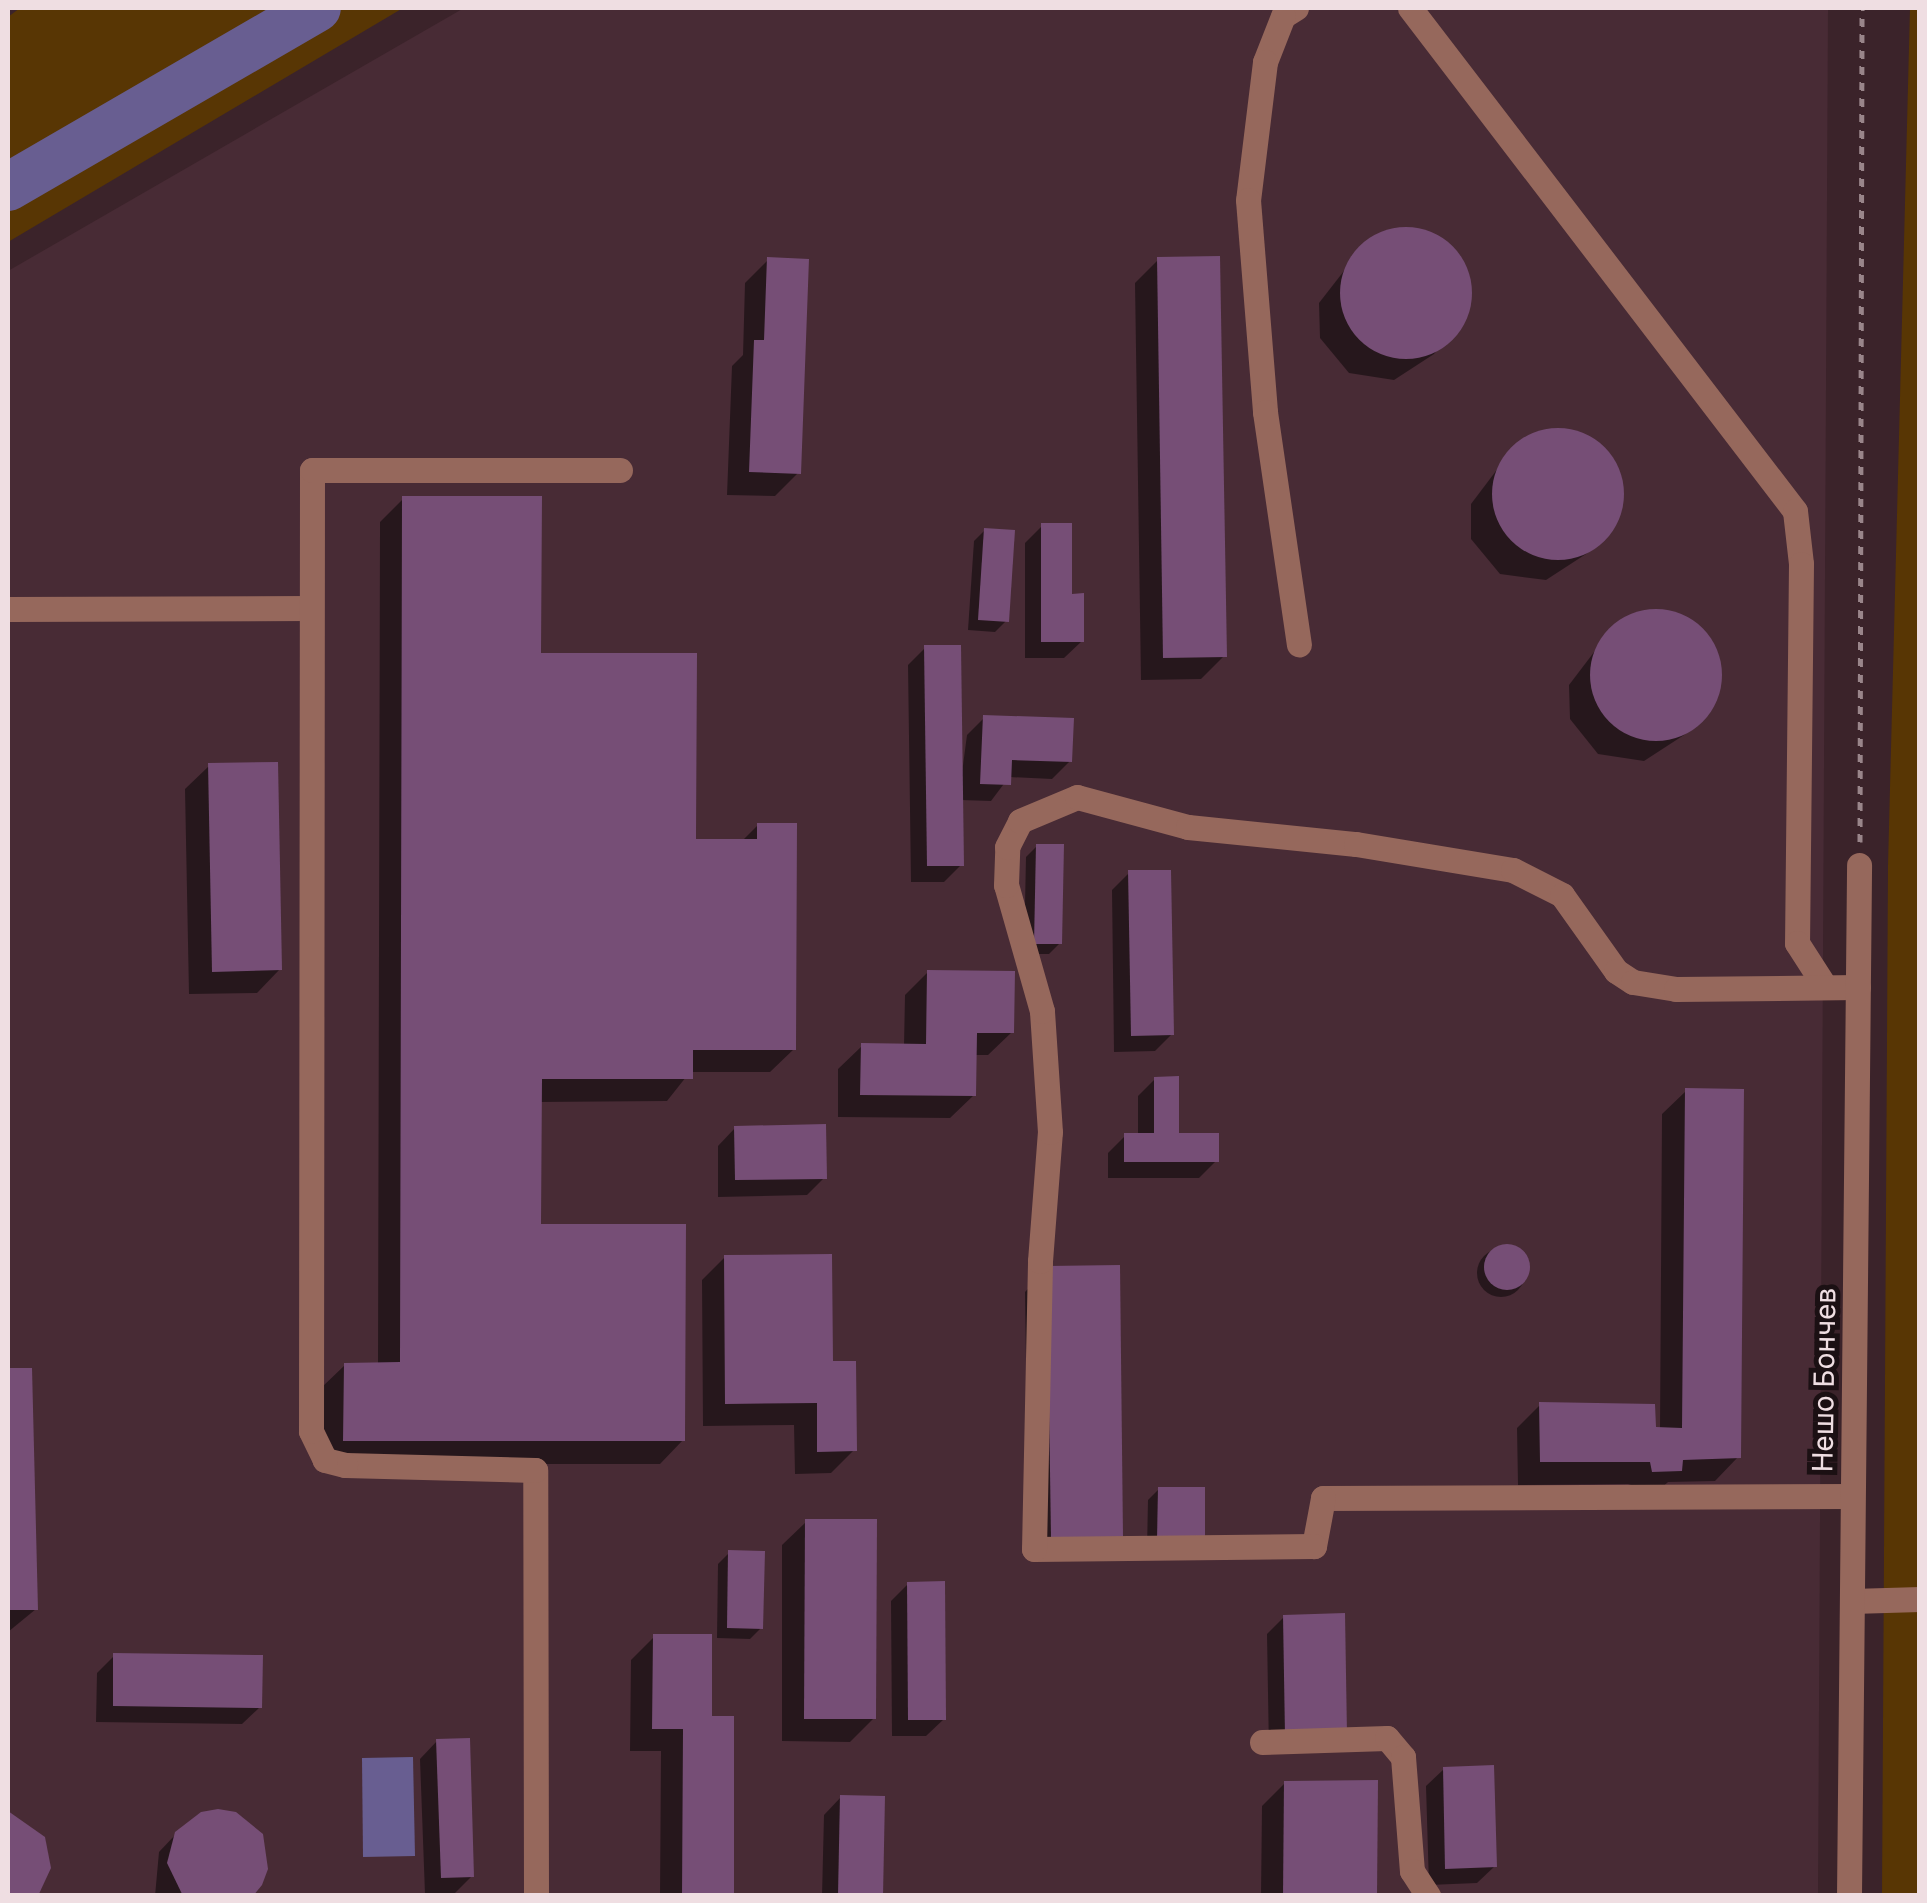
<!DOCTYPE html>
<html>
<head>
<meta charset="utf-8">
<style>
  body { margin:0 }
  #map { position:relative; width:1927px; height:1903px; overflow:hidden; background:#3b232a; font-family:Inter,sans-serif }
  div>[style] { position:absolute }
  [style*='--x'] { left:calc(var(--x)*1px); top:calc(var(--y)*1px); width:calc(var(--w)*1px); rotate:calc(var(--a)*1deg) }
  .built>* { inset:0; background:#482b35 }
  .green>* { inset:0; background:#583604 }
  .water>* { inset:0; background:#685e91 }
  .shadow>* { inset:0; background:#0007 }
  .round { border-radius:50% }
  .river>* { height:48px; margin:-24px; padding:0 24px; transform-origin:24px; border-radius:24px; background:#685e91 }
  .building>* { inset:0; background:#764e76 }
  .path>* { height:5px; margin-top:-2.5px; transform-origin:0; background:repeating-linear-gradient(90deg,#99858a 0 8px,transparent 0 16px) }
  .minor>* { height:25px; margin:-12.5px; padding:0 12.5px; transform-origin:12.5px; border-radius:12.5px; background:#96685c }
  span { translate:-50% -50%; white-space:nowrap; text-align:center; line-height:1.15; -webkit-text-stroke:10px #1b1013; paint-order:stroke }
  .street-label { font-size:28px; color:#efdee2 }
  .frame { position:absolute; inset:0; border:10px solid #efdee2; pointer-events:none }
</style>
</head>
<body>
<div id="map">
  <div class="built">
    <div style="clip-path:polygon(464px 8px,1828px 8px,1818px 1895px,8px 1895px,8px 271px)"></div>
  </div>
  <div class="green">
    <div style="clip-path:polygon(20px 8px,403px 8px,8px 242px,8px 17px)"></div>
    <div style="clip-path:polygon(1910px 8px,1919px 8px,1920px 1895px,1882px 1896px,1888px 866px)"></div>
  </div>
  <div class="water">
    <div style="clip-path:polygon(413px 1757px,415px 1856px,363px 1857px,362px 1758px)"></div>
  </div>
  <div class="shadow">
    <div style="clip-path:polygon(1394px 232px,1440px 238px,1468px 273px,1469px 308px,1434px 354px,1394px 380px,1349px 373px,1320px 338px,1319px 303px,1354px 258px)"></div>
    <div style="clip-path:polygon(768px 260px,798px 473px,775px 496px,727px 495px,732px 366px,743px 355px,745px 283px)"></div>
    <div style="clip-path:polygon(1158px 260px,1224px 656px,1201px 679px,1141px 680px,1135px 283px)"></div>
    <div style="clip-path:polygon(1545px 433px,1591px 439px,1620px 474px,1620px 509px,1586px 554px,1546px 580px,1500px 574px,1471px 539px,1471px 504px,1505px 459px)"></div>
    <div style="clip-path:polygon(403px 499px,694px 841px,742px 841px,758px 825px,794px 1049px,770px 1072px,690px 1072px,667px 1101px,539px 1102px,539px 1226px,683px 1440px,660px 1464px,321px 1464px,321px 1388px,345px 1365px,378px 1365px,380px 522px)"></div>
    <div style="clip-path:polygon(1042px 526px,1082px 641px,1064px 658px,1025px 658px,1025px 543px)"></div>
    <div style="clip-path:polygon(985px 530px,1006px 621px,995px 632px,968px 630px,974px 541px)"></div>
    <div style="clip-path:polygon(1644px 613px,1689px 620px,1718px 655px,1719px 689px,1684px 735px,1644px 761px,1598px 754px,1570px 719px,1569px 685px,1604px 639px)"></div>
    <div style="clip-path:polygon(925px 648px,960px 788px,967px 735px,984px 718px,1070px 761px,1052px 779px,1009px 777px,991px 801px,960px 800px,961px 865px,944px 882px,911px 882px,908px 665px)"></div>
    <div style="clip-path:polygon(209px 766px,280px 969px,257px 993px,189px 994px,185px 789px)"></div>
    <div style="clip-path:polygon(1037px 846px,1060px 943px,1049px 954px,1024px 954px,1026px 857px)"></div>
    <div style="clip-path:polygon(1129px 873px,1172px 1034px,1155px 1051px,1114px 1052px,1112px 890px)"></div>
    <div style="clip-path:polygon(928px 972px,1012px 1032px,988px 1055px,974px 1055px,974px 1095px,950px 1118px,838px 1117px,838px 1069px,862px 1046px,904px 1046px,905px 995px)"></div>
    <div style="clip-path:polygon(1155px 1079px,1176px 1135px,1216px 1161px,1199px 1178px,1108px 1178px,1108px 1153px,1125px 1136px,1138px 1136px,1138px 1096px)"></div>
    <div style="clip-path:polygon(1686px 1091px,1738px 1457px,1715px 1481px,1668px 1482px,1656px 1493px,1628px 1484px,1518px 1485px,1517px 1428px,1540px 1405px,1660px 1430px,1662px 1114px)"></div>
    <div style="clip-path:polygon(735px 1128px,824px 1178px,807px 1195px,718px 1197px,718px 1146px)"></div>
    <div class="round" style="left:1477px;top:1249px;width:48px;height:48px"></div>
    <div style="clip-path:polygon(725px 1257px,831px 1363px,854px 1450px,831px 1473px,795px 1474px,794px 1425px,703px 1426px,702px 1280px)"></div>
    <div style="clip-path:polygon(1048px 1268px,1097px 1559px,1029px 1560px,1025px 1292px)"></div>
    <div style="clip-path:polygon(8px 1371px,29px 1371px,36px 1609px,8px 1632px)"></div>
    <div style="clip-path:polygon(1159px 1489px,1203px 1490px,1147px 1550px,1148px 1500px)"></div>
    <div style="clip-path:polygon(806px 1522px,874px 1718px,850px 1742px,782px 1741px,782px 1545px)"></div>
    <div style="clip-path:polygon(729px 1553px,761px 1628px,750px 1639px,717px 1638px,718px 1564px)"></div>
    <div style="clip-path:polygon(908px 1584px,944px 1719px,926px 1736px,892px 1736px,891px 1601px)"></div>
    <div style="clip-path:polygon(1284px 1617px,1344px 1734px,1269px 1752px,1267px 1634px)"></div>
    <div style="clip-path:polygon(654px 1637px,709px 1719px,731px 1896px,660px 1896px,661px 1751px,630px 1751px,631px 1660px)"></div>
    <div style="clip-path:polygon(114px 1656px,260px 1707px,242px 1724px,96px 1722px,97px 1673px)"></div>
    <div style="clip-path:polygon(437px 1741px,472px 1876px,455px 1893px,425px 1894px,420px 1759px)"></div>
    <div style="clip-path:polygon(1444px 1769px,1495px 1866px,1477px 1883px,1429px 1885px,1426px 1786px)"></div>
    <div style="clip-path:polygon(1285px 1783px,1375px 1896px,1261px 1896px,1262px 1806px)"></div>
    <div style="clip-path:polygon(841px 1797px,880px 1896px,822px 1896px,824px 1815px)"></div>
    <div style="clip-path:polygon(176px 1834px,248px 1896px,155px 1896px,159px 1852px)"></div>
    <div style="clip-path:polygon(1188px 1894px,1228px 1895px,1228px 1896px,1186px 1896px)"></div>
  </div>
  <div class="river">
    <div style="--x:8;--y:187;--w:357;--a:-30.1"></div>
  </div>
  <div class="building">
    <div class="round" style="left:1340px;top:227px;width:132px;height:132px"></div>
    <div style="clip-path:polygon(1220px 256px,1227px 657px,1163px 658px,1157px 257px)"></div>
    <div style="clip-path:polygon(767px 257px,809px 259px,801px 474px,749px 472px,754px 340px,764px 340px)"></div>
    <div class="round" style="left:1492px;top:428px;width:132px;height:132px"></div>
    <div style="clip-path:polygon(402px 496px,542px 496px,541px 653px,697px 653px,696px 839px,757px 839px,757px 823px,797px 823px,796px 1050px,693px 1050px,693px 1079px,542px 1079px,541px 1224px,686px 1224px,685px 1441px,343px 1441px,344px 1363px,400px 1362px)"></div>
    <div style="clip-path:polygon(1041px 523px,1072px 523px,1072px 594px,1084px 593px,1084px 642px,1041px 642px)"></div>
    <div style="clip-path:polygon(984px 528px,1015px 530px,1009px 622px,978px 620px)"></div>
    <div class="round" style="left:1590px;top:609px;width:132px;height:132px"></div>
    <div style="clip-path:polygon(924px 645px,961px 645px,964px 866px,927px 866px)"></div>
    <div style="clip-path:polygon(983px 715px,1074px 718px,1072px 762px,1012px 760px,1011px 785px,980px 784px)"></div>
    <div style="clip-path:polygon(278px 762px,282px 970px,212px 972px,208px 763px)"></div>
    <div style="clip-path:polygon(1036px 844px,1064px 844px,1062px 944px,1034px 944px)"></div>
    <div style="clip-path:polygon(1128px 870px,1171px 870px,1174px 1035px,1131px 1036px)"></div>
    <div style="clip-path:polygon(927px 970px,1015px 971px,1014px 1033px,977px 1033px,976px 1096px,860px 1095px,861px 1043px,926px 1044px)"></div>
    <div style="clip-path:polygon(1179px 1076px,1179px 1133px,1219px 1133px,1219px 1162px,1124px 1162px,1124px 1133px,1154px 1133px,1154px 1077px)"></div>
    <div style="clip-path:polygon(1685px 1088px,1744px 1089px,1741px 1458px,1683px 1460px,1682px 1471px,1652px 1472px,1650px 1462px,1540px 1462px,1539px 1402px,1655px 1404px,1656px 1427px,1682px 1428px)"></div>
    <div style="clip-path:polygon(826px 1124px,827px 1179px,735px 1180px,734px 1126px)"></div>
    <div class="round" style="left:1484px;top:1244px;width:46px;height:46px"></div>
    <div style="clip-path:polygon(832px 1254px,833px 1361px,856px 1361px,857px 1451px,817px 1452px,817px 1403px,725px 1404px,724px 1255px)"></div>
    <div style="clip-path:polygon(1120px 1265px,1123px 1537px,1051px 1538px,1047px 1266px)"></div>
    <div style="clip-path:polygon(8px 1368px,32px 1368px,38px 1610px,8px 1610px)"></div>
    <div style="clip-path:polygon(1158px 1487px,1205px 1487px,1205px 1540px,1157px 1540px)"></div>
    <div style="clip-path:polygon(805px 1519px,877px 1519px,876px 1719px,804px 1719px)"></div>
    <div style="clip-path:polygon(728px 1550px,765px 1551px,763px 1629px,727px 1628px)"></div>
    <div style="clip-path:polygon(945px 1581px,946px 1720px,908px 1720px,907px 1582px)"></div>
    <div style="clip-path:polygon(1345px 1613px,1347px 1735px,1285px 1736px,1283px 1615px)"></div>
    <div style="clip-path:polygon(653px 1634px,712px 1634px,712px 1716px,734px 1716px,734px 1896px,682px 1896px,683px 1729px,652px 1729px)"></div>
    <div style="clip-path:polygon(113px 1653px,263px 1655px,262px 1708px,113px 1706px)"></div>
    <div style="clip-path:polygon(470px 1738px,474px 1877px,441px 1878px,436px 1739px)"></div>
    <div style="clip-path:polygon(1494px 1765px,1497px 1867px,1445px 1869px,1443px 1767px)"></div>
    <div style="clip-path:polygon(1378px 1780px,1377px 1896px,1283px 1896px,1284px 1781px)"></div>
    <div style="clip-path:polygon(840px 1795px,885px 1796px,883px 1896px,838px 1895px)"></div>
    <div style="clip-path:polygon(218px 1809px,236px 1812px,263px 1834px,268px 1869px,262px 1885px,253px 1896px,183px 1896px,167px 1863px,175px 1832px,201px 1812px)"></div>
    <div style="clip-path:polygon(8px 1811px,45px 1837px,51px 1868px,38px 1896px,8px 1896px)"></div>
  </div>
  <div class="path">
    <div style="--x:1860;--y:842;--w:834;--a:-89.86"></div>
  </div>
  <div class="minor">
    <div style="--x:1296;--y:8;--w:15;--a:148"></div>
    <div style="--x:1283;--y:16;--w:49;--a:111.4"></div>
    <div style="--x:1265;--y:62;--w:139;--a:97"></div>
    <div style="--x:1248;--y:200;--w:213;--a:85.4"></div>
    <div style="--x:1265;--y:412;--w:235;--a:81.7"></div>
    <div style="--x:1410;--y:8;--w:633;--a:52.57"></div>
    <div style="--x:1795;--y:511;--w:53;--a:83.5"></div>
    <div style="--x:1801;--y:564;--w:379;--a:90.6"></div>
    <div style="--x:1797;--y:943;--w:50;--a:57.3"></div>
    <div style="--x:8;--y:609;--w:303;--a:-0.2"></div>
    <div style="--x:1852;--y:1496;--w:529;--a:179.78"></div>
    <div style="--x:1323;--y:1498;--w:49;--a:100.6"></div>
    <div style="--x:1314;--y:1546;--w:280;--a:179.4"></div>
    <div style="--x:1034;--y:1549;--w:288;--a:-88.8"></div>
    <div style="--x:1040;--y:1261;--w:129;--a:-85.6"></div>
    <div style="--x:1050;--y:1132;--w:121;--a:-93.8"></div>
    <div style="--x:1042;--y:1011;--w:131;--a:-105.9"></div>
    <div style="--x:1006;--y:885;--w:38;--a:-88"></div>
    <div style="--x:1007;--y:847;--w:29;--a:-63"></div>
    <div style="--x:1020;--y:821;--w:62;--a:-22.8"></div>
    <div style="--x:1077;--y:797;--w:115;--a:15.1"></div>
    <div style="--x:1188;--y:827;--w:169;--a:5.8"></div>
    <div style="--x:1356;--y:844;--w:159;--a:9.4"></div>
    <div style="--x:1513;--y:870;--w:55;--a:27"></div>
    <div style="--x:1562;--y:895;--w:93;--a:54.6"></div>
    <div style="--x:1616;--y:971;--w:20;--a:33"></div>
    <div style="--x:1633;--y:982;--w:44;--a:9.2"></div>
    <div style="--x:1676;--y:989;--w:182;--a:-0.6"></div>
    <div style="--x:1852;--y:1601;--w:68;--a:-1.7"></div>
    <div style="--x:1262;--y:1742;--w:125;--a:-1.8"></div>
    <div style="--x:1387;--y:1738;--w:25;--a:50"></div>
    <div style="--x:1403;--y:1757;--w:114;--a:85.5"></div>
    <div style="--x:1412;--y:1871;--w:30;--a:57"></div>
    <div style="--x:536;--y:1896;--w:426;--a:-90.1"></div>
    <div style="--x:535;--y:1470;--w:190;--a:-178.5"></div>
    <div style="--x:345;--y:1465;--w:21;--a:-166"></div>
    <div style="--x:325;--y:1460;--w:32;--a:-116"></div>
    <div style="--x:311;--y:1431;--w:961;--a:-89.94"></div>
    <div style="--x:312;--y:470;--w:308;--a:0"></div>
    <div style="--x:1849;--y:1896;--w:1031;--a:-89.44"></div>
  </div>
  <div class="street-label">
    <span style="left:1824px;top:1380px;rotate:-89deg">Нешо Бончев</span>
  </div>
  <div class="frame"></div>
</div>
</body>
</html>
